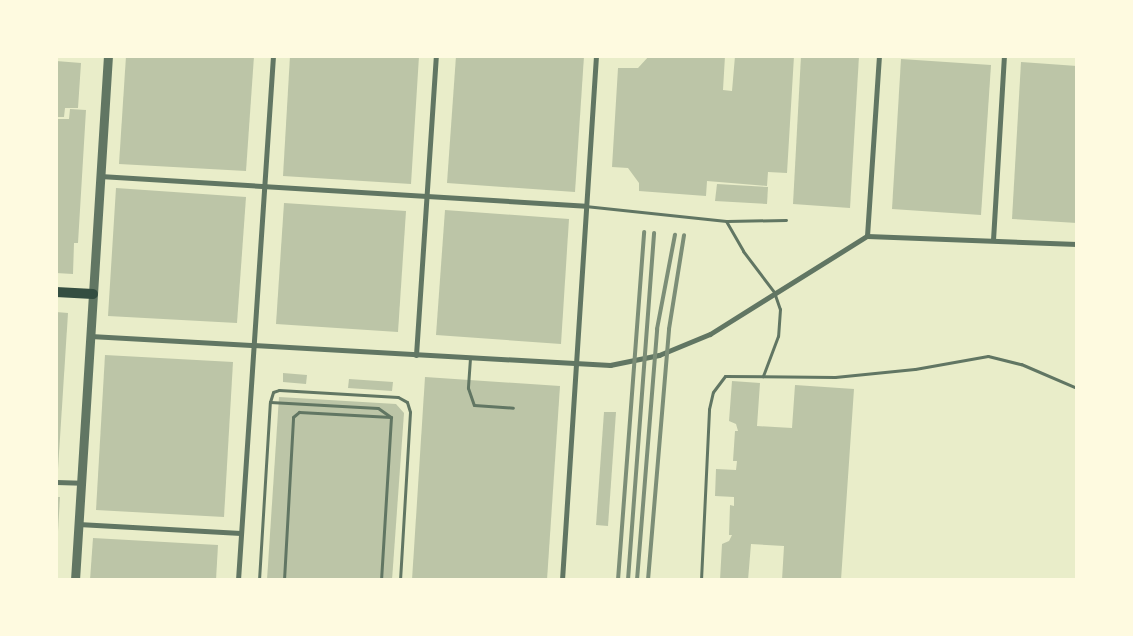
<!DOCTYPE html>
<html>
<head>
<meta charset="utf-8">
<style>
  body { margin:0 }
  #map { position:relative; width:1133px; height:636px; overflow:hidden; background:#e9edc9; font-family:"Roboto Condensed",sans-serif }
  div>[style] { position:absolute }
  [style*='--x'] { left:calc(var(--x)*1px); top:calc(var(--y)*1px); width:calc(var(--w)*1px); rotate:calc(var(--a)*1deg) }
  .building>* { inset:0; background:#bcc5a7 }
  .service>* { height:3px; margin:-1.5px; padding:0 1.5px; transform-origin:1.5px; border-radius:1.5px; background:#617663 }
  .pedestrian>* { height:4.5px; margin:-2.25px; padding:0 2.25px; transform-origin:2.25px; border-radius:2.25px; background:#617663 }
  .minor>* { height:5px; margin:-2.5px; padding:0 2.5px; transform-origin:2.5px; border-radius:2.5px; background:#617663 }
  .tertiary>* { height:9px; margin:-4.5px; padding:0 4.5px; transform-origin:4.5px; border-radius:4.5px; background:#617663 }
  .secondary>* { height:10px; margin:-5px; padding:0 5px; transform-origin:5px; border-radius:5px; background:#344e41 }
  .rail>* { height:4px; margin:-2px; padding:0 2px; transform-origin:2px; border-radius:2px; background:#7c8e77 }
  span { translate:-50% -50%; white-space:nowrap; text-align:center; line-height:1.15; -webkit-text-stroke:4px #fefae0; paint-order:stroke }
  .frame { position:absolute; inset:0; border:58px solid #fefae0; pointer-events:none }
</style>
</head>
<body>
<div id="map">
  <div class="building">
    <div style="clip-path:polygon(126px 56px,254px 56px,246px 171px,119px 164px)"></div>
    <div style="clip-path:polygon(290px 56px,419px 56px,411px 184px,283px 176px)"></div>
    <div style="clip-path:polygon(456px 56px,584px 56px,575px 192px,447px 183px)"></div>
    <div style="clip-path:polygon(649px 56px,725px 56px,723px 90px,732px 91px,735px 56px,794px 56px,787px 173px,768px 172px,767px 186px,707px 181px,706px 196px,639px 191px,639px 183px,628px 168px,612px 167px,618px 68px,638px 68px)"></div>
    <div style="clip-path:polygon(801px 56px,859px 56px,850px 208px,793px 204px)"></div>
    <div style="clip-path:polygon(901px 59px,991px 65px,981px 215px,892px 209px)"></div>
    <div style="clip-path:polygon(56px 61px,81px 63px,78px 108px,65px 108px,64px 117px,56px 117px)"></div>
    <div style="clip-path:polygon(1021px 62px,1077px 66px,1077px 223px,1012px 219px)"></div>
    <div style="clip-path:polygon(70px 109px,86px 110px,78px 243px,74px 243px,73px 274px,56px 273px,56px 119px,69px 119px)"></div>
    <div style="clip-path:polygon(717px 184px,768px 187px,767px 204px,715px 201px)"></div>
    <div style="clip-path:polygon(116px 188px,246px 197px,237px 323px,108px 316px)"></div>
    <div style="clip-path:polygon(284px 203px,406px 211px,398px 332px,276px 324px)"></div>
    <div style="clip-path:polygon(445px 210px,569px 219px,561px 344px,436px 335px)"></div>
    <div style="clip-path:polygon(56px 312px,68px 313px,58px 469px,56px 469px)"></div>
    <div style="clip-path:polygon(105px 355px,233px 362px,224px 517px,96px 510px)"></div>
    <div style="clip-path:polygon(283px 373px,307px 375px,306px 384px,283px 382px)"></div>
    <div style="clip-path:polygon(425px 377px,560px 386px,547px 580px,412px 580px)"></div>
    <div style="clip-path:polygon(349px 379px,393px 382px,392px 391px,348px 388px)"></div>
    <div style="clip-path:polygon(732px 381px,760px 383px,757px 426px,792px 428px,795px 385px,854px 389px,841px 580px,782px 580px,784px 546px,751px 544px,748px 580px,720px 580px,722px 544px,729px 541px,732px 535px,729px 535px,730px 505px,734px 506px,734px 497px,715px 496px,716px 469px,736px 470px,737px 461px,733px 461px,735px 431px,738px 431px,736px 424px,729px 421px)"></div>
    <div style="clip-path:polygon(279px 397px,396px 404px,404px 413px,392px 580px,267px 580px)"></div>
    <div style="clip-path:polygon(604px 412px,616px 412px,608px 526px,596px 525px)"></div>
    <div style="clip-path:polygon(56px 497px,60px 497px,58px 531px,56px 531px)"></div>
    <div style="clip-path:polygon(93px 538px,218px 545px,216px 580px,90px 580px)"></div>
  </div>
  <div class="service">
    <div style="--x:585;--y:206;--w:142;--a:6.1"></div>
    <div style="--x:726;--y:221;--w:34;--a:60"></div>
    <div style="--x:743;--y:251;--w:51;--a:52.9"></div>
    <div style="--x:774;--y:292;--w:18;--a:71"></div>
    <div style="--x:780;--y:309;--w:27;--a:94"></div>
    <div style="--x:778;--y:336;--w:43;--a:110.6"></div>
    <div style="--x:727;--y:221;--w:59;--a:-1"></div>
    <div style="--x:470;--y:358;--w:30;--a:94"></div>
    <div style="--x:468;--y:388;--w:18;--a:71"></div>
    <div style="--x:474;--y:405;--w:39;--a:4"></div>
    <div style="--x:270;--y:402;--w:108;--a:3.2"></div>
    <div style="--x:378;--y:408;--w:16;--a:35"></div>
    <div style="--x:391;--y:417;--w:163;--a:93.5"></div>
    <div style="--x:259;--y:580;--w:178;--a:-86.5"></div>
    <div style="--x:270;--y:402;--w:10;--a:-73"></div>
    <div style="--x:273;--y:392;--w:6;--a:-18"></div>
    <div style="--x:279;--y:390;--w:119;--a:3.4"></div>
    <div style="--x:398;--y:397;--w:10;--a:29"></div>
    <div style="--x:407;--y:402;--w:10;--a:73"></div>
    <div style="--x:410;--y:412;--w:168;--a:93.4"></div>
    <div style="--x:284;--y:580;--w:163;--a:-86.8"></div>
    <div style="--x:293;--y:417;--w:8;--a:-40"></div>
    <div style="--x:299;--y:412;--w:92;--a:3.1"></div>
    <div style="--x:701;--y:580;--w:171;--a:-87.3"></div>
    <div style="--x:709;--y:409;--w:17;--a:-77"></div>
    <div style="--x:713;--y:392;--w:20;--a:-53"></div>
    <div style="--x:725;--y:376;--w:110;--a:0.5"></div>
    <div style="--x:835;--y:377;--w:80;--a:-5.7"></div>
    <div style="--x:915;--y:369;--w:74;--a:-10.1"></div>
    <div style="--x:988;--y:356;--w:34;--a:14"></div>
    <div style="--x:1021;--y:364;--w:61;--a:23.2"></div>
  </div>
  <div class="pedestrian">
    <div style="--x:100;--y:176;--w:486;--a:3.5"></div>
  </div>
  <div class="minor">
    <div style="--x:867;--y:236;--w:180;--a:-86.2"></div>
    <div style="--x:993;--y:240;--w:184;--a:-86.6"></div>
    <div style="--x:90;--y:336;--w:521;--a:3.19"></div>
    <div style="--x:610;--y:365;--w:50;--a:-11.5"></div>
    <div style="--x:659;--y:355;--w:55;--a:-22.4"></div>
    <div style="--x:710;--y:334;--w:185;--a:-32"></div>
    <div style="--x:867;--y:236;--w:210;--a:2.2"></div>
    <div style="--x:416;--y:355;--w:300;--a:-86.2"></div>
    <div style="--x:56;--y:482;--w:25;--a:2"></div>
    <div style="--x:78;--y:524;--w:163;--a:3.2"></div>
    <div style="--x:238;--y:580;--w:525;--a:-86.18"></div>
    <div style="--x:562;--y:580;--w:525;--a:-86.29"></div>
  </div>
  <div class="tertiary">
    <div style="--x:75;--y:580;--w:525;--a:-86.4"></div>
  </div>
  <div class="secondary">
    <div style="--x:56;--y:292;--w:37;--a:3"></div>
  </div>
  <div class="rail">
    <div style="--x:618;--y:580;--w:349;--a:-85.7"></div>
    <div style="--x:628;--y:580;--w:348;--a:-85.7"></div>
    <div style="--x:637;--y:580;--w:252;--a:-85.4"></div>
    <div style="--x:657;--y:329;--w:96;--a:-79.2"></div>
    <div style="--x:648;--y:580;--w:252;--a:-85.2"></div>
    <div style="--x:669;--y:329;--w:95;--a:-80.9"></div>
  </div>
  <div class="frame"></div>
</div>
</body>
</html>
